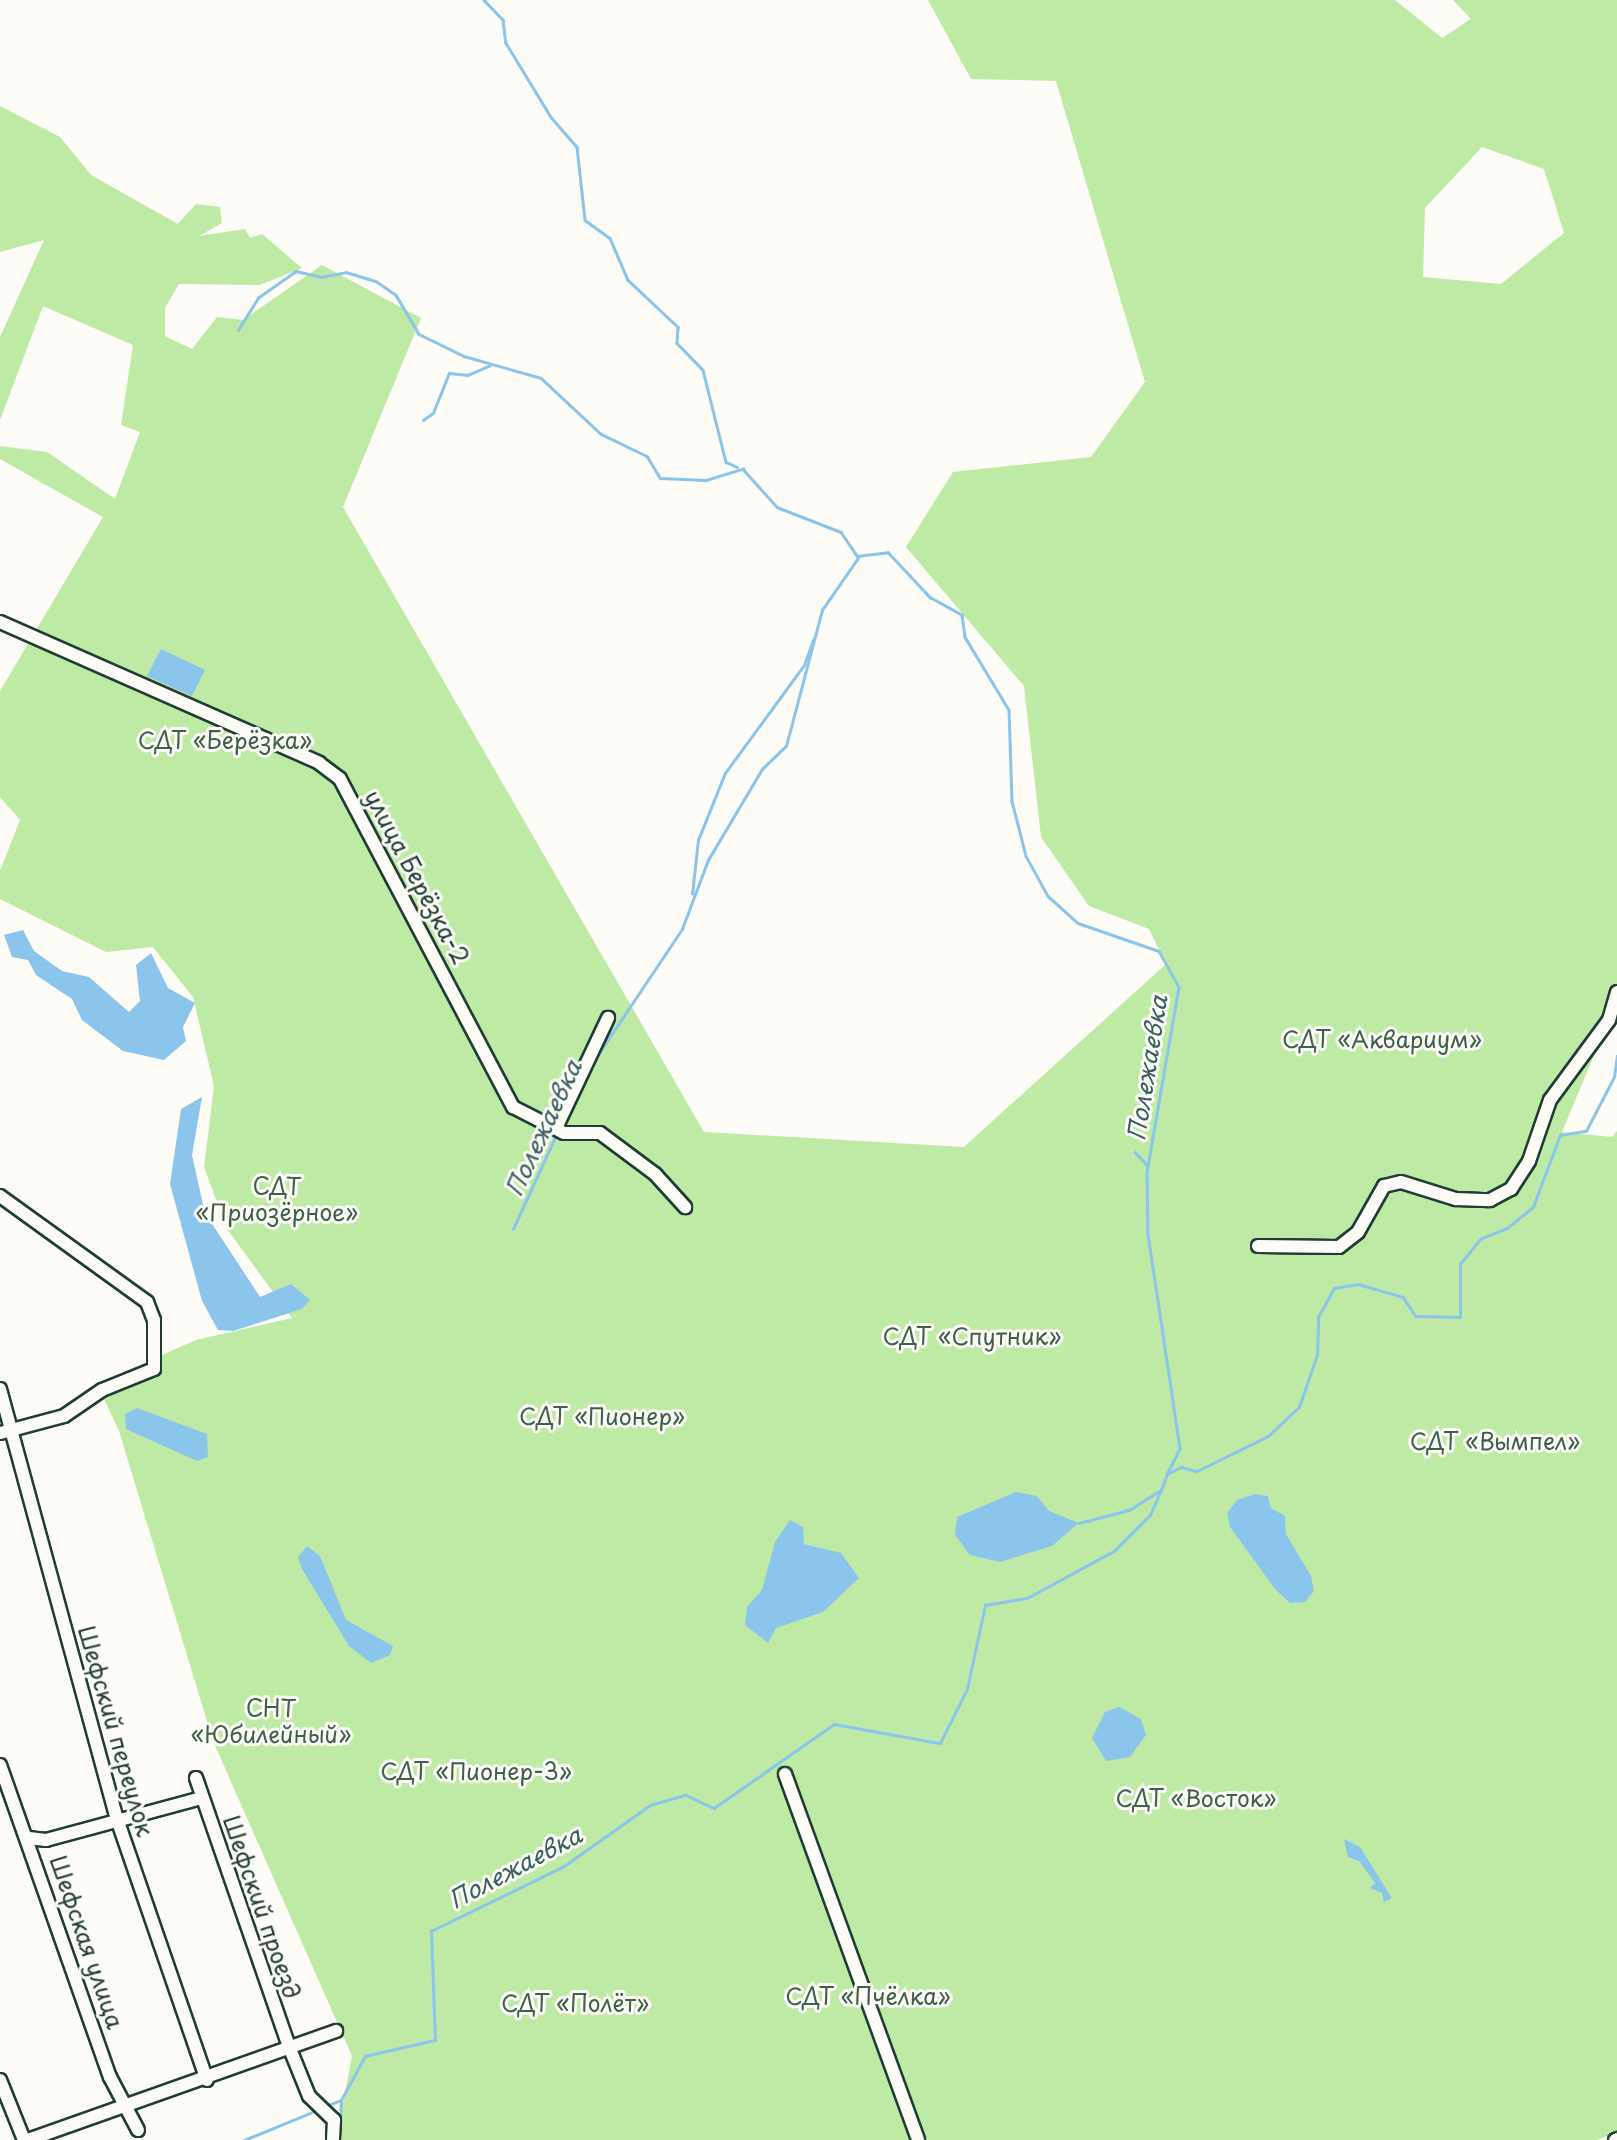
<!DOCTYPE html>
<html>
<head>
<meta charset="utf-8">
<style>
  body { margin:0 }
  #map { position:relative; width:1617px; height:2140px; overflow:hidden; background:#fdfcf7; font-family:"Playpen Sans",sans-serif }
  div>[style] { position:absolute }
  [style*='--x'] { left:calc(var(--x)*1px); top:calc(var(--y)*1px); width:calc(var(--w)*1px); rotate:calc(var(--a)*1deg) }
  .green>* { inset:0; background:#bfeaa6 }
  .water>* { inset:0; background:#8bc5eb }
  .stream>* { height:2.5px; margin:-1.25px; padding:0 1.25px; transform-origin:1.25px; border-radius:1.25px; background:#8bc5eb }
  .roads { filter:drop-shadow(2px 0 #1f3d34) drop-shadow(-2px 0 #1f3d34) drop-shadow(0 2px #1f3d34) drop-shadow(0 -2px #1f3d34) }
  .minor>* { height:12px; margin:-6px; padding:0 6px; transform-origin:6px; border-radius:6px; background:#fdfcf7 }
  span { translate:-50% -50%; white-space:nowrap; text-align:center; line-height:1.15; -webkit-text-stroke:6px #fdfcf7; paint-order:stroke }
  .park-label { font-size:23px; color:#3f604b }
  .street-label { font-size:23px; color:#1f3d34 }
  .water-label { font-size:24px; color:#3a5f62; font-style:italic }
</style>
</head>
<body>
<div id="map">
  <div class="green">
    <div style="clip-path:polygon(evenodd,928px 0,1395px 0,1442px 38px,1471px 19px,1453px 0,1617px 0,1617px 1000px,1562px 1132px,1612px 1137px,1617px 1131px,1617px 2132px,1597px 2140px,336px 2140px,352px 2056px,213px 1741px,119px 1431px,97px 1384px,196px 1340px,292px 1318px,227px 1229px,204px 1167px,214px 1086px,193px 997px,153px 947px,106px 952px,0 899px,0 871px,20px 820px,0 797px,0 691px,103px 517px,0 459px,0 446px,47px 452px,115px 499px,140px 432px,121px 425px,133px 345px,43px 306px,0 420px,0 337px,44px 240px,0 252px,0 106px,60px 137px,91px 175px,178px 224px,196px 204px,220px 207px,222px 223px,199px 236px,245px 229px,250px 238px,262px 234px,302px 268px,260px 285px,179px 284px,165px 308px,165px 336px,192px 349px,217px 317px,243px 320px,322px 265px,421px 318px,343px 507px,704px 1132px,964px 1147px,1166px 964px,1149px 929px,1089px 906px,1041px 837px,1024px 686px,906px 547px,953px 472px,1091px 457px,1145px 382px,1056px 81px,971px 79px,928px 0,1482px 147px,1544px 169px,1564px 233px,1501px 284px,1423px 277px,1425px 208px,1482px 147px)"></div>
  </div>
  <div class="water">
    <div style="clip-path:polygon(161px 649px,205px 670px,192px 696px,147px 676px)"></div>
    <div style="clip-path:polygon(23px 930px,34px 951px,62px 971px,89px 977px,129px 1012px,140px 1001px,136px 965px,151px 953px,168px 988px,195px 1003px,183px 1027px,186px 1041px,164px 1060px,123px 1051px,82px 1020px,72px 999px,36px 975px,28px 960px,12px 957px,4px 935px)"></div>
    <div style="clip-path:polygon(202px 1097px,192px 1155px,205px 1213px,260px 1297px,291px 1284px,310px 1300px,302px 1309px,233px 1331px,218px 1330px,202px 1301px,170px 1184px,181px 1109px)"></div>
    <div style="clip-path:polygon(137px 1408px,207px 1434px,208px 1457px,197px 1461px,126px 1429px,125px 1414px)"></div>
    <div style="clip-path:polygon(1016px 1492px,1037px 1496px,1049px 1511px,1079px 1523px,1052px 1546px,1000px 1562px,970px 1555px,955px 1535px,957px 1517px)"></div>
    <div style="clip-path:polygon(1255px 1494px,1268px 1496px,1271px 1508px,1285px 1516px,1286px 1534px,1311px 1576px,1314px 1591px,1305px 1602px,1290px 1603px,1275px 1589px,1230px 1527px,1227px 1513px,1237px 1500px)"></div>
    <div style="clip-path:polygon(790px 1520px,803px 1527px,804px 1544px,841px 1553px,859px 1578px,823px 1612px,776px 1628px,768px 1643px,745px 1625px,747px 1607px,762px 1590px,775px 1542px)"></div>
    <div style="clip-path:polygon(307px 1546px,320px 1556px,346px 1620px,393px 1646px,390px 1655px,371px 1663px,349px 1646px,302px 1569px,298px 1557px)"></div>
    <div style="clip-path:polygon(1119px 1707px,1141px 1719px,1146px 1735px,1130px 1757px,1106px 1761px,1092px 1738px,1105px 1712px)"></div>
    <div style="clip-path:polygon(1344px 1839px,1360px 1847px,1392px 1898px,1384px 1902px,1382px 1893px,1370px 1888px,1375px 1883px,1359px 1861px,1348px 1857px)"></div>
  </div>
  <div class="stream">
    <div style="--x:484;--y:0;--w:28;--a:46"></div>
    <div style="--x:503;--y:20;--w:23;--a:83"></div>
    <div style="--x:506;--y:43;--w:87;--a:58.7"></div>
    <div style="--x:551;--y:117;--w:40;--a:49"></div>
    <div style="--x:577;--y:147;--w:73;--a:83.7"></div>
    <div style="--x:585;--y:220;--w:31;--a:36"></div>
    <div style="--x:610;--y:238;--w:46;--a:66.8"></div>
    <div style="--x:628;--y:280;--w:69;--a:43.2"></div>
    <div style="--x:678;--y:327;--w:16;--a:94"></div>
    <div style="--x:677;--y:343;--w:37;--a:46"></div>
    <div style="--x:703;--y:370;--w:95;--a:76"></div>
    <div style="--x:726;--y:462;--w:12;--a:24"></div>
    <div style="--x:238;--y:330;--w:39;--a:-58"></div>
    <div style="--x:259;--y:297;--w:45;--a:-35.1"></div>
    <div style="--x:296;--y:271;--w:26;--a:13"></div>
    <div style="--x:321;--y:277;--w:25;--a:-11"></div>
    <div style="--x:346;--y:272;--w:31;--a:17"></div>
    <div style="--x:376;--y:281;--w:24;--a:35"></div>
    <div style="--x:396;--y:295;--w:45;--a:59.5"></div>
    <div style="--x:419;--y:334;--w:50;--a:26.1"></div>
    <div style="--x:464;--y:356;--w:80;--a:15.9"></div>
    <div style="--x:541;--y:378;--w:82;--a:43"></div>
    <div style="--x:601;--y:434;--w:51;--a:25.6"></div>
    <div style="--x:647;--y:456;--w:26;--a:59"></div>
    <div style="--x:660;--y:478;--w:46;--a:2.5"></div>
    <div style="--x:706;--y:480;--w:39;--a:-17"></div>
    <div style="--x:743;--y:469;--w:51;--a:48.2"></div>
    <div style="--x:777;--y:507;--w:69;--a:21.3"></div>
    <div style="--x:841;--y:532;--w:29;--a:56"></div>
    <div style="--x:857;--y:556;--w:31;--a:-7"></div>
    <div style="--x:888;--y:552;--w:62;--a:47"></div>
    <div style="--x:930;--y:597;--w:37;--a:29"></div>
    <div style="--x:962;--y:615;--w:22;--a:82"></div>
    <div style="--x:965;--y:637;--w:85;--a:58.9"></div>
    <div style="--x:1009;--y:710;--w:91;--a:88.1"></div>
    <div style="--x:1012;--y:801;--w:57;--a:75.7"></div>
    <div style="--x:1026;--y:856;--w:46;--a:61.2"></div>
    <div style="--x:1048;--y:896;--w:40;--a:42"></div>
    <div style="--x:1078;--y:923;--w:86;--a:19.1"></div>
    <div style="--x:1159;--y:951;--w:41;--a:60.9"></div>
    <div style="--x:1179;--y:987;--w:189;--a:99.8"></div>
    <div style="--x:1147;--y:1173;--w:61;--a:89.1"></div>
    <div style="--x:1148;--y:1234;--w:217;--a:81.5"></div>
    <div style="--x:1180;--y:1449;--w:28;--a:117"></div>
    <div style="--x:423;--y:420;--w:12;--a:-35"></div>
    <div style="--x:433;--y:413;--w:43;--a:-68.2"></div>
    <div style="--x:449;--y:373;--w:19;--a:6"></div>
    <div style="--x:468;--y:375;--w:24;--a:-24"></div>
    <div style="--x:692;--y:894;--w:54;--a:-83.7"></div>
    <div style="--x:698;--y:840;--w:72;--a:-68.1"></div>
    <div style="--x:725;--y:773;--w:134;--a:-53.8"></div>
    <div style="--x:804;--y:665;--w:27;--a:-70"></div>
    <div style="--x:593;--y:1062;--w:160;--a:-56.2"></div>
    <div style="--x:682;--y:929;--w:74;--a:-69.4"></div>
    <div style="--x:708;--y:860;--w:106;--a:-59.3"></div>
    <div style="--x:762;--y:769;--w:33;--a:-44"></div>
    <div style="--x:786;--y:746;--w:141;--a:-75.2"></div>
    <div style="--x:822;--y:610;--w:63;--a:-55.3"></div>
    <div style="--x:1135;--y:1152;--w:18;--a:47"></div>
    <div style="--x:513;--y:1229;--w:106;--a:-65.4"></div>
    <div style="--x:1079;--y:1523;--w:52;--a:-14.6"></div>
    <div style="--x:1129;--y:1510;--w:38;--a:-32"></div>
    <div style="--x:1161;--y:1490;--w:17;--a:-69"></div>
    <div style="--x:1167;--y:1474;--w:16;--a:-27"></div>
    <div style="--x:1181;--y:1467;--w:16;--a:14"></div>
    <div style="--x:1197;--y:1471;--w:79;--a:-26.2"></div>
    <div style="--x:1268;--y:1436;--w:42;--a:-43.1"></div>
    <div style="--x:1299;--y:1407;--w:55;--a:-70.9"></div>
    <div style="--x:1317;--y:1355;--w:38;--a:-88"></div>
    <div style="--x:1318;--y:1317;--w:33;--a:-61"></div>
    <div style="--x:1334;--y:1288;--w:24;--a:-9"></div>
    <div style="--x:1358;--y:1284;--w:47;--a:16.1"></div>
    <div style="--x:1403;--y:1297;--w:23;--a:56"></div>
    <div style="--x:1416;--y:1316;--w:44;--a:1.3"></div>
    <div style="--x:1460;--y:1317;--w:53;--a:-90"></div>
    <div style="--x:1460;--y:1264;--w:32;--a:-51"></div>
    <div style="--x:1480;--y:1239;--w:29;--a:-22"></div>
    <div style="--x:1507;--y:1228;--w:33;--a:-39"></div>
    <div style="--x:1533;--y:1207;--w:77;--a:-69.4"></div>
    <div style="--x:1560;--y:1135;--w:26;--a:-9"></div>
    <div style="--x:1586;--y:1131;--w:61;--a:-62.6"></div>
    <div style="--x:1614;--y:1077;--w:21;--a:-82"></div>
    <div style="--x:326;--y:2106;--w:16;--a:-22"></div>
    <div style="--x:341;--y:2100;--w:50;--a:-61.4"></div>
    <div style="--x:365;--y:2056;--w:72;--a:-12.9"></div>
    <div style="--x:435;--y:2040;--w:109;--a:-92.1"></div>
    <div style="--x:431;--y:1931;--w:148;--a:-26"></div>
    <div style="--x:564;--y:1866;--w:105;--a:-35.3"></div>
    <div style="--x:650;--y:1805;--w:37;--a:-16"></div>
    <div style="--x:686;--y:1795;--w:31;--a:25"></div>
    <div style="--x:714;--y:1808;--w:146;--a:-35"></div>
    <div style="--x:834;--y:1724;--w:108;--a:10.2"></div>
    <div style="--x:940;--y:1743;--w:60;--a:-63.4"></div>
    <div style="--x:967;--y:1689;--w:86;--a:-77.9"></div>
    <div style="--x:985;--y:1605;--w:43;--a:-9.5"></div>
    <div style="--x:1027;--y:1598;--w:99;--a:-28.4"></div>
    <div style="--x:1114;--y:1551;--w:51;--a:-45"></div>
    <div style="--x:1150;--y:1515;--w:27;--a:-66"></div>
    <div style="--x:340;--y:2121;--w:21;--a:-87"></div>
    <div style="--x:244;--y:2140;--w:79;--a:-22.3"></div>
  </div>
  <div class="roads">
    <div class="minor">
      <div style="--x:0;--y:622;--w:349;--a:23.8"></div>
      <div style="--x:319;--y:763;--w:26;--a:37"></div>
      <div style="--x:340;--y:779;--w:371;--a:62.2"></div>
      <div style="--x:513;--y:1107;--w:57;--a:27"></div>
      <div style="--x:564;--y:1133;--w:36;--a:0"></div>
      <div style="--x:600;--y:1133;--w:69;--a:36.7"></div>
      <div style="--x:655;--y:1174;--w:45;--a:47.7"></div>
      <div style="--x:556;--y:1128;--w:122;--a:-64.7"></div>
      <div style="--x:0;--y:1196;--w:181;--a:35.8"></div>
      <div style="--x:147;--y:1302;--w:19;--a:69"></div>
      <div style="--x:154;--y:1320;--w:49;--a:90"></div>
      <div style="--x:154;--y:1369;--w:56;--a:158"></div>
      <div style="--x:102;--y:1390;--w:46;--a:145.6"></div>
      <div style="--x:64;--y:1416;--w:66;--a:165.1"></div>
      <div style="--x:1258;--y:1246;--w:81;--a:0.7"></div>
      <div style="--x:1339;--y:1247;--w:24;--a:-38"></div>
      <div style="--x:1358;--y:1232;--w:53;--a:-60.5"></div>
      <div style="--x:1384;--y:1186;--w:17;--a:-13"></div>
      <div style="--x:1401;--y:1182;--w:58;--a:17.2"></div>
      <div style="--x:1456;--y:1199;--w:34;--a:2"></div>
      <div style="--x:1490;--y:1200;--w:24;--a:-28"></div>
      <div style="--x:1511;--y:1189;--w:33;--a:-57"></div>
      <div style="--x:1529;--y:1161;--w:65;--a:-71"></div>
      <div style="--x:1550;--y:1100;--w:99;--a:-53.6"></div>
      <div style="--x:1609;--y:1020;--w:29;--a:-74"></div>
      <div style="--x:0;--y:1389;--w:446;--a:74.8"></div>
      <div style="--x:117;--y:1819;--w:276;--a:71"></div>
      <div style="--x:0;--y:1765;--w:331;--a:70.6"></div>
      <div style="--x:110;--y:2077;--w:60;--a:62.2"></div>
      <div style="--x:785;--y:1774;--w:389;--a:70"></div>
      <div style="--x:196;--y:1778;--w:287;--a:70.9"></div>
      <div style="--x:290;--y:2049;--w:51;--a:68"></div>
      <div style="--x:309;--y:2096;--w:35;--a:44"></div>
      <div style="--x:334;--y:2120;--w:20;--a:93"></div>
      <div style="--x:29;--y:1838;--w:17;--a:7"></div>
      <div style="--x:46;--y:1840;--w:162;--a:-15.1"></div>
      <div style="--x:0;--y:2080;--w:65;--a:68.2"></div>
      <div style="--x:28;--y:2140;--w:327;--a:-19.5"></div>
      <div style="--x:1615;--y:2140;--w:2;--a:-27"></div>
    </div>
  </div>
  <div class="park-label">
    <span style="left:225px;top:740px">СДТ «Берёзка»</span>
    <span style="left:1382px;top:1039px">СДТ «Аквариум»</span>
    <span style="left:277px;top:1199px">СДТ<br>«Приозёрное»</span>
    <span style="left:972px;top:1336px">СДТ «Спутник»</span>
    <span style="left:602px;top:1416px">СДТ «Пионер»</span>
    <span style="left:1495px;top:1441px">СДТ «Вымпел»</span>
    <span style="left:271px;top:1721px">СНТ<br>«Юбилейный»</span>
    <span style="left:476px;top:1771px">СДТ «Пионер-3»</span>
    <span style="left:1196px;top:1798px">СДТ «Восток»</span>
    <span style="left:868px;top:1996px">СДТ «Пчёлка»</span>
    <span style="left:575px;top:2003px">СДТ «Полёт»</span>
  </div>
  <div class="street-label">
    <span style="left:417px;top:877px;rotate:62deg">улица Берёзка-2</span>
    <span style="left:116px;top:1731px;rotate:74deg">Шефский переулок</span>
    <span style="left:262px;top:1907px;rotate:71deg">Шефский проезд</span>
    <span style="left:87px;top:1942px;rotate:71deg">Шефская улица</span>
  </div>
  <div class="water-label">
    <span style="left:1147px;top:1068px;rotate:-81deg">Полежаевка</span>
    <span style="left:543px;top:1128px;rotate:-65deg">Полежаевка</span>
    <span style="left:515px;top:1867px;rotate:-28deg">Полежаевка</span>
  </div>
</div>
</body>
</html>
